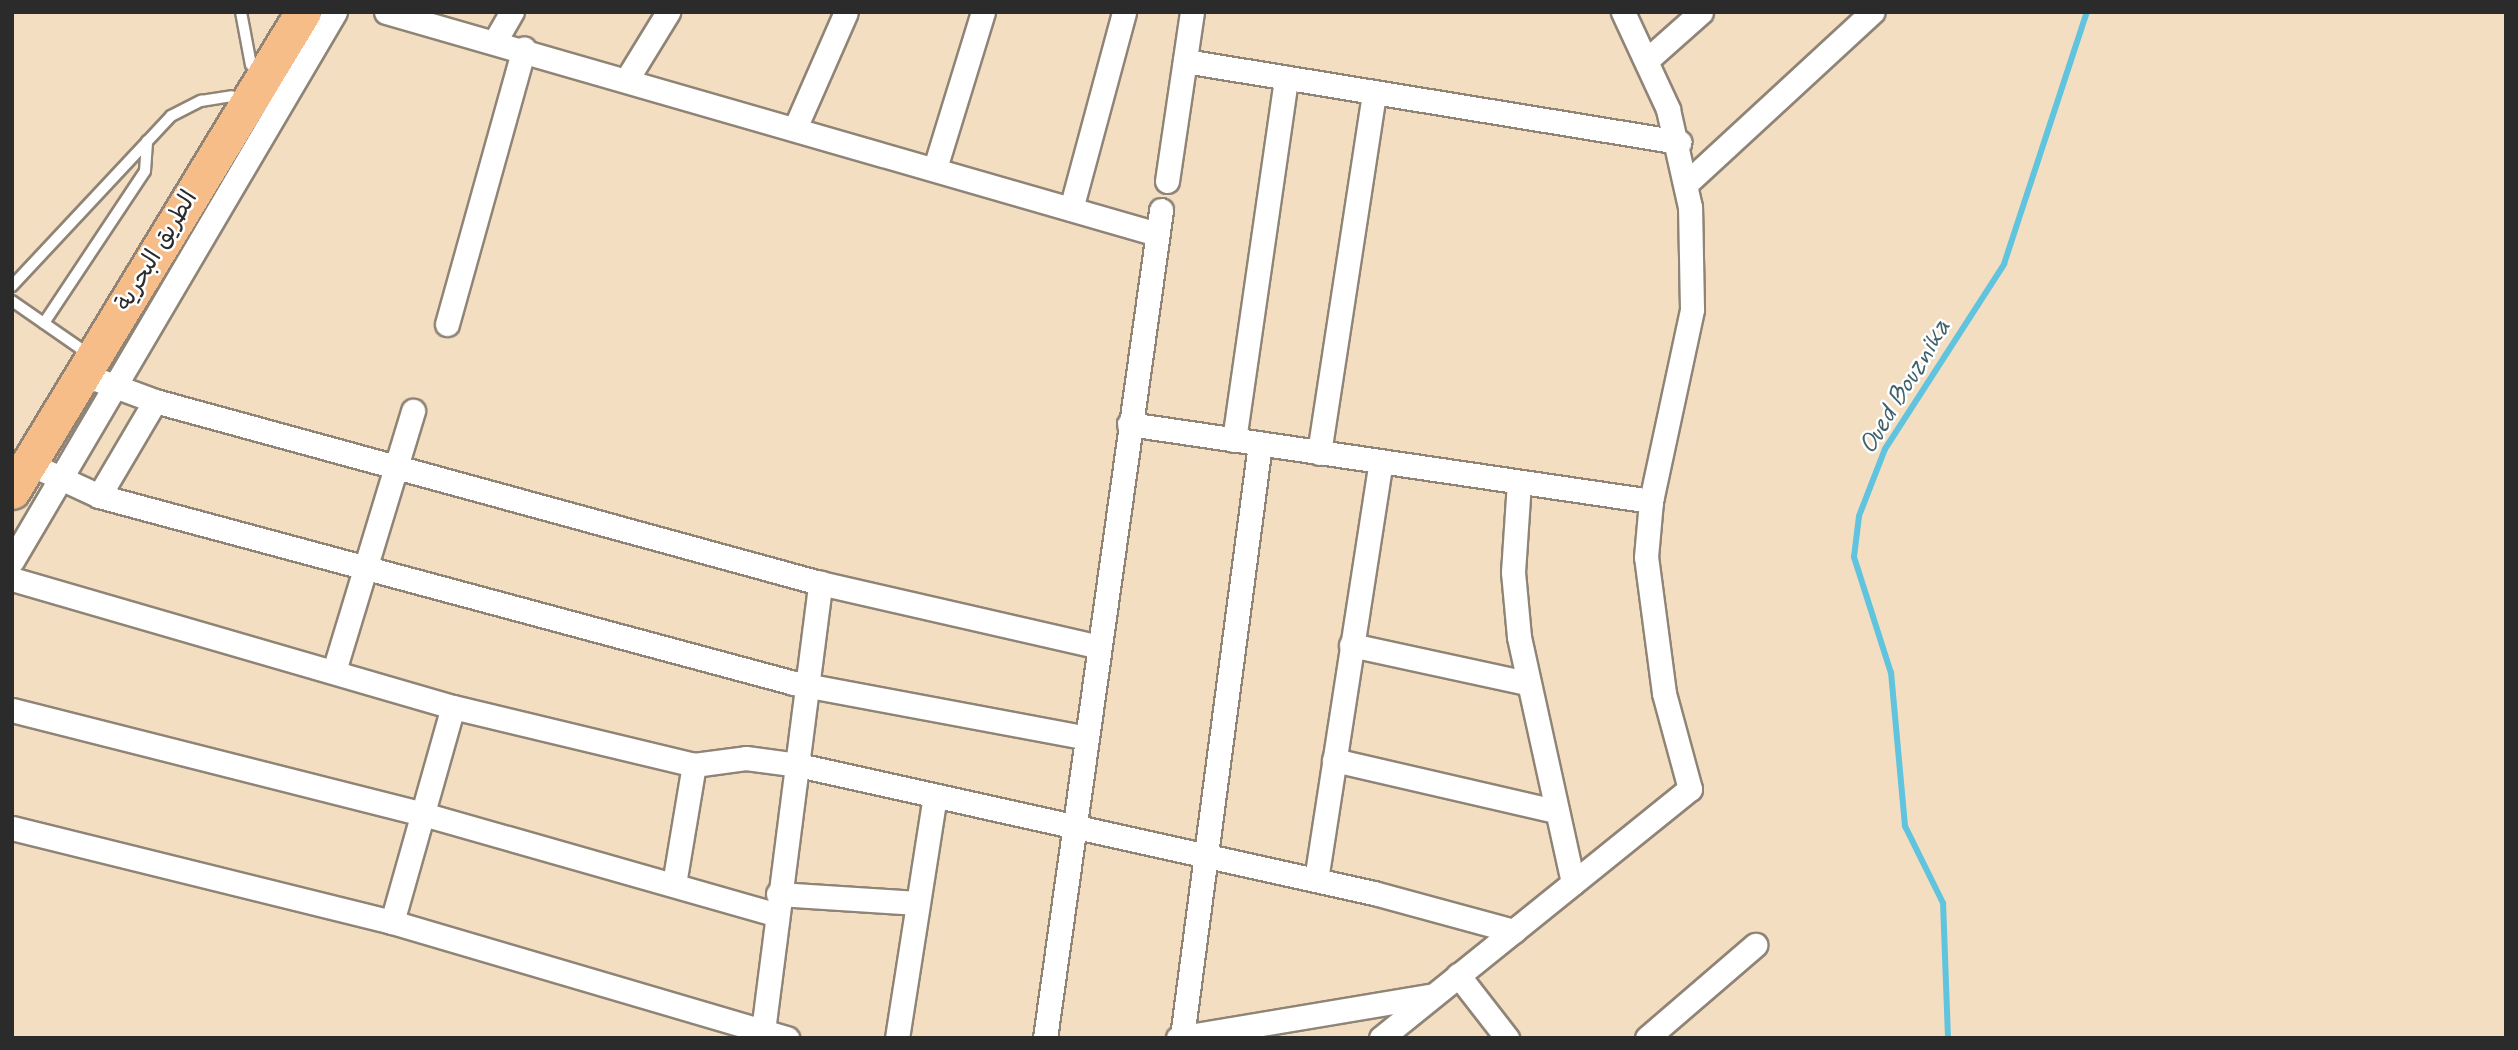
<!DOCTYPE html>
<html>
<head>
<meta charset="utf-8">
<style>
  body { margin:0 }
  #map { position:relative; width:2518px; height:1050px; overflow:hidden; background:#f3dec2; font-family:Mynerve,"Playpen Sans Arabic",sans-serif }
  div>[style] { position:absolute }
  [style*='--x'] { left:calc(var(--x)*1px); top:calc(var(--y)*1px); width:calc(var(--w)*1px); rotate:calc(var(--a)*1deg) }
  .stream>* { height:6px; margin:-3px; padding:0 3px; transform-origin:3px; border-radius:3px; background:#60c4de }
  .roads { filter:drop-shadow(2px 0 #8f8476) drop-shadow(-2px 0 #8f8476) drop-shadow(0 2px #8f8476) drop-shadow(0 -2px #8f8476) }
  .service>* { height:10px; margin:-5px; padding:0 5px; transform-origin:5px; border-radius:5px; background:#fff }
  .minor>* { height:23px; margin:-11.5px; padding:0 11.5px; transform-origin:11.5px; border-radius:11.5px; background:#fff }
  .primary>* { height:35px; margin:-17.5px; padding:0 17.5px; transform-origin:17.5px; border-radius:17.5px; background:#f7bd88 }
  span { translate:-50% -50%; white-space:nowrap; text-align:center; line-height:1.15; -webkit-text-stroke:5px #fff; paint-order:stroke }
  .street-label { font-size:24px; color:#2b2b2b }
  .water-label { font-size:26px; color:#3e616a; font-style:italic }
  .frame { position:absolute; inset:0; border:14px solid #2b2b2b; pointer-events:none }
</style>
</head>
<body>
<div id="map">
  <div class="stream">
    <div style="--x:1948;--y:1038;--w:135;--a:-92.1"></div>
    <div style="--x:1943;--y:903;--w:86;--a:-116.3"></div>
    <div style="--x:1905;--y:826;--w:154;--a:-95.2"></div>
    <div style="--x:1891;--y:673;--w:122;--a:-107.7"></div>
    <div style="--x:1854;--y:557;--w:41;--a:-83"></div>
    <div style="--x:1859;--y:516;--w:72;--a:-68.8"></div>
    <div style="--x:1885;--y:449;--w:220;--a:-57.2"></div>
    <div style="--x:2004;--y:264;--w:265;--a:-71.8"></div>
  </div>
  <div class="roads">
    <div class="service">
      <div style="--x:241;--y:12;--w:54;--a:79.3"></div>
      <div style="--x:12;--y:286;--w:233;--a:-46.9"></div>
      <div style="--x:171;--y:116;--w:34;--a:-27"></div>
      <div style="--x:201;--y:101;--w:31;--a:-9"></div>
      <div style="--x:12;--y:301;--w:95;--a:34.7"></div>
      <div style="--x:44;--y:323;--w:182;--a:-56.4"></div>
      <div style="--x:145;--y:171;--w:30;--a:-86"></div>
    </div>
    <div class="minor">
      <div style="--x:386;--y:12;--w:802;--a:16.06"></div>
      <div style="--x:495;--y:41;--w:34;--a:-60"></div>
      <div style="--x:1647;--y:60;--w:72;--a:-41.6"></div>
      <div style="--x:1185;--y:61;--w:501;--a:9.31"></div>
      <div style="--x:627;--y:79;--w:79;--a:-58.5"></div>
      <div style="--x:796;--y:126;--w:124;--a:-66.3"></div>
      <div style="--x:935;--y:168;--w:163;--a:-72.9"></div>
      <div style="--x:1167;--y:181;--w:171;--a:-81.6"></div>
      <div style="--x:1688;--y:182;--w:251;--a:-42.7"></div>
      <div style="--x:1071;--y:209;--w:204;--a:-74.9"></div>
      <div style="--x:447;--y:324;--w:286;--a:-74.4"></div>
      <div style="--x:82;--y:374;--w:78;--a:20.3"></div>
      <div style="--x:155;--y:401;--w:685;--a:15.31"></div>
      <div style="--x:816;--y:582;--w:287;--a:12.9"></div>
      <div style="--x:1129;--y:424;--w:528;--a:8.39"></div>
      <div style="--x:1234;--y:440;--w:366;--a:-81.8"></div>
      <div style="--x:1319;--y:453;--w:365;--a:-81.3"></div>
      <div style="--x:28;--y:463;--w:78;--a:24.9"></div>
      <div style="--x:99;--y:496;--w:720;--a:15.06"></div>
      <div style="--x:794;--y:683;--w:293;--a:10.6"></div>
      <div style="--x:1519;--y:482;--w:90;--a:93.8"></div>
      <div style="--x:1513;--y:572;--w:65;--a:84.7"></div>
      <div style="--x:1519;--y:637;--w:252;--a:77.6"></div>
      <div style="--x:99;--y:496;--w:110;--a:-59.5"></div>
      <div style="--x:12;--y:561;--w:637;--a:-59.53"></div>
      <div style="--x:12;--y:579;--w:459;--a:16.2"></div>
      <div style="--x:453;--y:707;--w:248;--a:13.5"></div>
      <div style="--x:694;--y:765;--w:52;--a:-7.7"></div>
      <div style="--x:746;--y:758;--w:52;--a:7.7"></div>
      <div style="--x:798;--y:765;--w:590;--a:12.53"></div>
      <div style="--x:1374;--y:893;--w:145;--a:15.2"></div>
      <div style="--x:1351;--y:645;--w:180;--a:12.2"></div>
      <div style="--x:334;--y:671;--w:272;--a:-73.1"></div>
      <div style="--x:12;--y:710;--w:424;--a:14.2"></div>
      <div style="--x:423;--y:814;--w:366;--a:15.9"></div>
      <div style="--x:1334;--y:760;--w:227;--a:13"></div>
      <div style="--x:12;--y:828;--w:391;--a:13.9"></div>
      <div style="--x:392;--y:922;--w:412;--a:16.4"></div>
      <div style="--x:1316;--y:880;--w:423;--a:-81.2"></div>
      <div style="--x:674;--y:884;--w:121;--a:-80.5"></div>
      <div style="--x:778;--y:894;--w:140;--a:3.7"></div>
      <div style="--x:392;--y:922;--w:223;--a:-74.2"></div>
      <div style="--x:1458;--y:975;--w:80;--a:52.1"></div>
      <div style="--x:763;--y:1031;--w:452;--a:-82.7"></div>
      <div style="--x:1182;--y:1037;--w:598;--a:-82.51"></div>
      <div style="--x:897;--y:1038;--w:245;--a:-81.1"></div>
      <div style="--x:1045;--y:1038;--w:836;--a:-82.02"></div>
      <div style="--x:1178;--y:1038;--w:254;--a:-9.5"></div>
      <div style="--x:1381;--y:1038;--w:397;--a:-38.9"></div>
      <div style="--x:1690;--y:789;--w:99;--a:-105.2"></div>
      <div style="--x:1664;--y:693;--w:137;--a:-97.5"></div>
      <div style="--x:1646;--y:557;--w:56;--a:-84.9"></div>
      <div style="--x:1651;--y:501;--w:196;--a:-77.9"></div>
      <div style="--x:1692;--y:309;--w:102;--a:-91.1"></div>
      <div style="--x:1690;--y:207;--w:100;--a:-102.7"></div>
      <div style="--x:1668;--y:109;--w:107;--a:-114.9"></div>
      <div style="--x:1647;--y:1038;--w:143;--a:-40.7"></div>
    </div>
    <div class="primary">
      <div style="--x:12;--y:491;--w:560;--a:-58.72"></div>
    </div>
  </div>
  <div class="street-label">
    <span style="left:157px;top:251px;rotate:-59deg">الطريق البحرية</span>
  </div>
  <div class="water-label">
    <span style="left:1906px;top:387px;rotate:-59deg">Oued Bouznika</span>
  </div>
  <div class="frame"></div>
</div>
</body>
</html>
